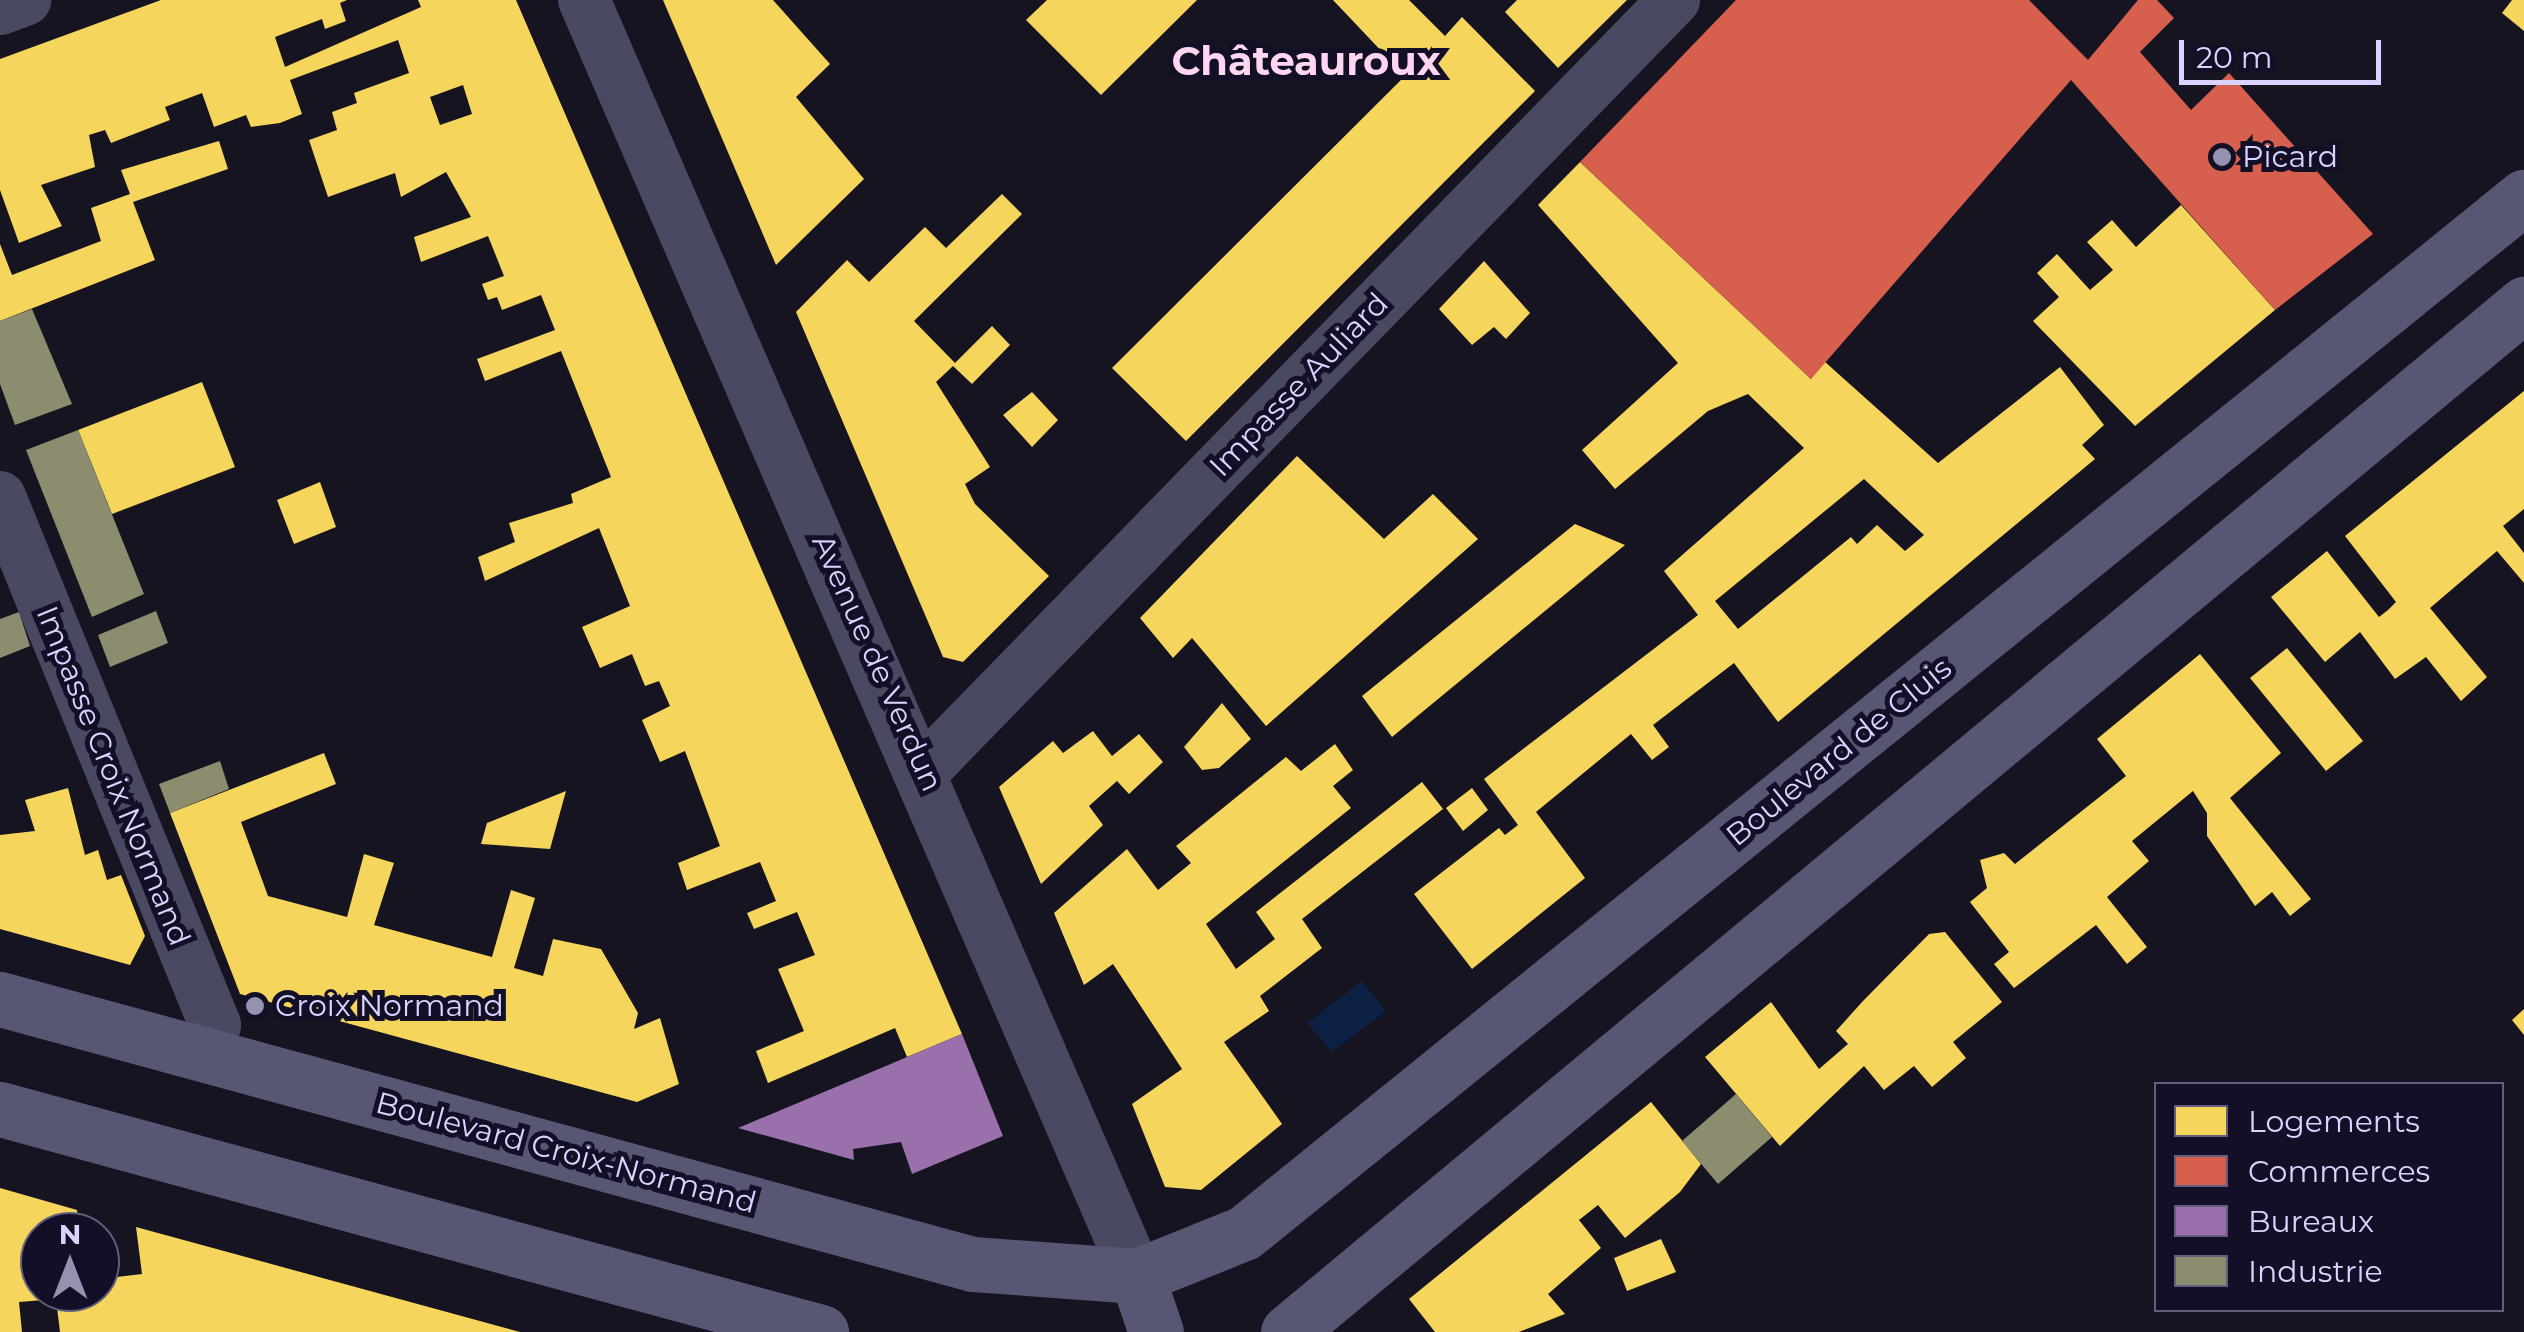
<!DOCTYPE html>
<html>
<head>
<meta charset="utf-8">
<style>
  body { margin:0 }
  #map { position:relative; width:2524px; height:1332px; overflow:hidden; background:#161421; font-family:Montserrat,sans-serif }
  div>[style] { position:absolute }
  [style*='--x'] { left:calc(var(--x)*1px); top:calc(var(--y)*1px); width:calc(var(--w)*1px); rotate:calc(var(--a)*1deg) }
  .water>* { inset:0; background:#0d2144 }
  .homes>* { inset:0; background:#f6d55c }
  .shops>* { inset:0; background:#d6604d }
  .offices>* { inset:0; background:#9970ab }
  .industry>* { inset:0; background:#8c8c6e }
  .minor>* { height:52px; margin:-26px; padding:0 26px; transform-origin:26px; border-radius:26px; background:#4a4962 }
  .secondary>* { height:55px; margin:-27.5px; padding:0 27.5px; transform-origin:27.5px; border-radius:27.5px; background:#575674 }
  .dots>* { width:28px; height:28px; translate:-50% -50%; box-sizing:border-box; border:5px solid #130f26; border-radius:50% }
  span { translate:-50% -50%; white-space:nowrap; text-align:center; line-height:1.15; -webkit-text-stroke:10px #130f26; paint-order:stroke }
  .poi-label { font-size:30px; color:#d9d4ff }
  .left { translate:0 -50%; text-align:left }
  .street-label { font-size:30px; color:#d9d4ff }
  .district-label { font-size:40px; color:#ffd6f0; font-weight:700 }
  .legend { position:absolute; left:2154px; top:1082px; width:350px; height:230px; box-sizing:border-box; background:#130f26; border:2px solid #625e7d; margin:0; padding:12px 18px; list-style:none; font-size:30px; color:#d9d4ff }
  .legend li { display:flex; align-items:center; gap:20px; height:50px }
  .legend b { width:50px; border:2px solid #625e7d }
  .north { position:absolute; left:20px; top:1212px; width:100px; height:100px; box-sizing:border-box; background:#130f26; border:2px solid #625e7d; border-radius:50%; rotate:0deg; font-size:28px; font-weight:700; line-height:40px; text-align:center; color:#d9d4ff }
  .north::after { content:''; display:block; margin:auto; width:35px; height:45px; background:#9591b1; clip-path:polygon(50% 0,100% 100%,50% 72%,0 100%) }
  .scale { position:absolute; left:2179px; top:40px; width:202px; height:45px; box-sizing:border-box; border:5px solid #d9d4ff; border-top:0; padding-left:12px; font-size:30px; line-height:35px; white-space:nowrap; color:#d9d4ff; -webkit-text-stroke:8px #130f26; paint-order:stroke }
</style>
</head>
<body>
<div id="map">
  <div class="water">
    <div style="clip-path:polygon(1362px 981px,1386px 1011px,1332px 1052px,1307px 1023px)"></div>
  </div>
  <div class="homes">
    <div style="clip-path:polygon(evenodd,161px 0,347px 0,340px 3px,346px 21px,325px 29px,322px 19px,275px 37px,285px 67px,421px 7px,418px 0,516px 0,962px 1034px,907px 1057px,895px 1028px,768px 1083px,756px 1051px,804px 1031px,778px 969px,815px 955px,797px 912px,754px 929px,747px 913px,776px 901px,760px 862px,687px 890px,678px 863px,720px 846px,685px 751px,660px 762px,642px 720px,670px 706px,659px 681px,645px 686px,632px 654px,600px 668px,582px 627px,630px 606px,599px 528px,485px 581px,478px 557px,515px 542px,509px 523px,573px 503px,571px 494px,611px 477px,561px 351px,485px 381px,477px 359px,555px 330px,541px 295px,502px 310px,497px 297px,488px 300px,482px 284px,504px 276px,488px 236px,421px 262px,414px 237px,471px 217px,446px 172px,401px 197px,395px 173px,328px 197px,309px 140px,337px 130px,332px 112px,357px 103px,354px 93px,409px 73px,398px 40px,290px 80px,302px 114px,280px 123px,251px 127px,246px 115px,214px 127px,202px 93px,165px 107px,170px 120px,111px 143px,105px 130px,89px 135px,95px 167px,41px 185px,62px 226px,19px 243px,0 190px,0 59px,161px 0,463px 85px,472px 114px,440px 125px,430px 97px,463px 85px)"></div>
    <div style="clip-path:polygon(663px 0,773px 0,830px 64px,796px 97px,864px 179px,776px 265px)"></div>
    <div style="clip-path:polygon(1047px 0,1197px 0,1101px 95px,1026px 20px)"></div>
    <div style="clip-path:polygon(1333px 0,1409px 0,1445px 36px,1462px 17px,1535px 91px,1186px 441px,1112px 368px,1405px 76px)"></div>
    <div style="clip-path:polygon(1517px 0,1627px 0,1558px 68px,1505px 12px)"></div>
    <div style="clip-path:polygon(2512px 0,2524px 0,2524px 31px,2502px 13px)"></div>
    <div style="clip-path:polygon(219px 141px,228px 169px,133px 202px,155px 260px,0 321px,0 244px,12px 275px,101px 241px,91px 208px,130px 194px,121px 170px)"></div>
    <div style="clip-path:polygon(evenodd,1580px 162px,1811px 379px,1824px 361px,1938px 463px,2060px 367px,2104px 425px,2082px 445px,2095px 459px,1778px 722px,1734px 663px,1653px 725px,1669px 747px,1652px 760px,1631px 734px,1536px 812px,1585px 878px,1472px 969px,1414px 894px,1499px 828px,1505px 835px,1518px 825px,1484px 779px,1698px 615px,1664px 571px,1804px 448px,1748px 394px,1708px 411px,1615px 489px,1582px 450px,1678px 363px,1538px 205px,1580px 162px,1864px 479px,1924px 535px,1905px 551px,1877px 525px,1857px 544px,1851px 537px,1738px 629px,1715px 601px,1864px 479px)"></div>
    <div style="clip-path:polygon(1002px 194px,1022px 214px,914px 321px,955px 363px,992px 326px,1010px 345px,972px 384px,953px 366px,936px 382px,990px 467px,965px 484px,975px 504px,1049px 576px,963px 662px,943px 657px,796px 312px,847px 260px,869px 282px,925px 227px,946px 248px)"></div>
    <div style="clip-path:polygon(2181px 205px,2275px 310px,2135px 426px,2033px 321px,2059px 297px,2037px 273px,2057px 254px,2090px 290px,2113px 270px,2087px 242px,2112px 220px,2136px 247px)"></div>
    <div style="clip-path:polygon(1484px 261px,1530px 313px,1506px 339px,1494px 327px,1472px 345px,1439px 309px)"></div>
    <div style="clip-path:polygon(202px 382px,235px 467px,112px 514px,78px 430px)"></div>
    <div style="clip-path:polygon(2524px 391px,2524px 509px,2503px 526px,2524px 553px,2524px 583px,2497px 551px,2430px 608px,2487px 677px,2461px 701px,2426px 657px,2395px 679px,2360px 632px,2325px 662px,2271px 597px,2327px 551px,2379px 617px,2388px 610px,2396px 602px,2345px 536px)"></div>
    <div style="clip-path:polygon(1032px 392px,1058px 420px,1032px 447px,1003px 415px)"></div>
    <div style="clip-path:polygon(1297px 456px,1384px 539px,1433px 494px,1478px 539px,1266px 726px,1192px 638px,1173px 658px,1140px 618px)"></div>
    <div style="clip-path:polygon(320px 482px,336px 527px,294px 544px,277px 500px)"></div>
    <div style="clip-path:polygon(1575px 524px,1625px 545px,1392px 737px,1362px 696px)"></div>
    <div style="clip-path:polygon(2287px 648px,2363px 741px,2326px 771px,2250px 678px)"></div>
    <div style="clip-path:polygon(2200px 654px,2281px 753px,2230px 798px,2311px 899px,2290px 916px,2272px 892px,2255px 906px,2207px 836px,2207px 813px,2193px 791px,2132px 841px,2149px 861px,2107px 897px,2147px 947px,2127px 964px,2096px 925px,2014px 988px,1994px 964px,2009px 952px,1970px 902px,1987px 888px,1980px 860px,2004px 853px,2015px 864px,2126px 776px,2097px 739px)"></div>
    <div style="clip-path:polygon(1222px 703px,1251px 739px,1219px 768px,1202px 770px,1184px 747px)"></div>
    <div style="clip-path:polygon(1093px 731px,1112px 756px,1139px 734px,1163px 762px,1129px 794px,1117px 781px,1089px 806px,1103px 825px,1041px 884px,999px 787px,1053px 741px,1063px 753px)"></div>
    <div style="clip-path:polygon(1335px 744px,1353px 770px,1333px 786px,1351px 808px,1206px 924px,1236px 969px,1275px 939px,1256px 912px,1422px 782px,1443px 809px,1302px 919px,1322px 948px,1260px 996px,1269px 1011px,1224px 1042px,1282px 1124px,1201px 1190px,1165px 1187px,1132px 1104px,1182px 1069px,1113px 964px,1084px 985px,1054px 913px,1127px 849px,1158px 890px,1191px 863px,1176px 846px,1286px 757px,1301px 771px)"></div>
    <div style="clip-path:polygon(324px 753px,336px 784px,241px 822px,268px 896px,347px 917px,364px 854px,394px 863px,374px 925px,492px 957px,511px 890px,535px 898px,514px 968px,543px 976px,553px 939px,601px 949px,638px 1013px,634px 1029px,660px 1018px,679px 1084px,637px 1102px,240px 994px,170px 813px)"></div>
    <div style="clip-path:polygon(68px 788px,85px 855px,98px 850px,107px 880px,121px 875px,145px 936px,130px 965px,0 929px,0 835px,35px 831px,25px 800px)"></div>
    <div style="clip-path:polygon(1472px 788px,1488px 810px,1463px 831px,1446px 808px)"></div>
    <div style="clip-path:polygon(566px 791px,550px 849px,481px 844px,487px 823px)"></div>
    <div style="clip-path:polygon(1945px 932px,2002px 1002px,1953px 1042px,1966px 1058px,1932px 1087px,1914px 1066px,1884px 1090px,1864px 1066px,1780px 1146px,1705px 1057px,1771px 1002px,1819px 1069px,1848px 1044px,1836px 1031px,1863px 1001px,1929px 934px)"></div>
    <div style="clip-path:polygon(2524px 1009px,2524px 1035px,2512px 1020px)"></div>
    <div style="clip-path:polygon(1651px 1102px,1701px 1164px,1680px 1192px,1625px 1238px,1598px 1205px,1579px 1220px,1601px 1248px,1548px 1294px,1565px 1314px,1519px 1332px,1435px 1332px,1409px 1299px)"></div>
    <div style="clip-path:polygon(0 1188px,77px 1210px,79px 1232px,40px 1232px,40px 1292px,100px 1292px,100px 1279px,142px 1274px,136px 1227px,520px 1332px,60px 1332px,56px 1299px,19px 1302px,22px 1332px,0 1332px)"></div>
    <div style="clip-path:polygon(1661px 1239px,1676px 1272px,1627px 1291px,1614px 1258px)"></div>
  </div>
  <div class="shops">
    <div style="clip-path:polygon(1736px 0,2029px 0,2088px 60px,2138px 0,2157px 0,2174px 18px,2140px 52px,2191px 110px,2229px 73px,2373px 234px,2275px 310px,2071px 80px,1811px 379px,1580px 162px)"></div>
  </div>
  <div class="offices">
    <div style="clip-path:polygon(962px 1034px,1003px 1136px,912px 1174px,901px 1142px,853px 1149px,854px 1160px,738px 1128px)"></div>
  </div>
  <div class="industry">
    <div style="clip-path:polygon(32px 309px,72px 404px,15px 425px,0 384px,0 321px)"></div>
    <div style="clip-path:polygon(78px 430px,144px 594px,92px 617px,26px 450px)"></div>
    <div style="clip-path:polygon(156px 611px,168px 643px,110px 667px,98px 635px)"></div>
    <div style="clip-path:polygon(19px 612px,30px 646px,0 658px,0 619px)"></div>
    <div style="clip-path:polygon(220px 761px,229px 789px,170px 813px,159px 784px)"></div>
    <div style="clip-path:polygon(1736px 1094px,1772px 1137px,1718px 1184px,1682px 1141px)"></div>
  </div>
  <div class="minor">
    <div style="--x:584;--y:0;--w:1391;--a:66.57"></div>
    <div style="--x:0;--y:9;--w:27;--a:-20"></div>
    <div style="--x:0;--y:497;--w:570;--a:67.84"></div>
    <div style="--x:215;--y:1025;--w:32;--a:106"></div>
    <div style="--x:924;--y:770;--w:1075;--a:-45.75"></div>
  </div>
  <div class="secondary">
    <div style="--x:0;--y:999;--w:1008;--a:15.24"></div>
    <div style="--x:973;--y:1264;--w:164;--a:4.2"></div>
    <div style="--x:1137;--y:1276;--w:115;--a:-21.9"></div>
    <div style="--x:1244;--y:1233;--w:1647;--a:-38.99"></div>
    <div style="--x:0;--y:1109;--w:851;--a:15.2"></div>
    <div style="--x:1137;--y:1276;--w:59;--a:71.3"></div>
    <div style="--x:1288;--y:1332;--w:1608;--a:-39.75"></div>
  </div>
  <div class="dots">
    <div style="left:2222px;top:157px;background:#9591b1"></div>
    <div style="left:255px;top:1006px;background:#9591b1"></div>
  </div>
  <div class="poi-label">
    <span class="left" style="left:2242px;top:157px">Picard</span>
    <span class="left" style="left:275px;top:1006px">Croix Normand</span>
  </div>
  <div class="street-label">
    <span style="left:1299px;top:385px;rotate:-46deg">Impasse Auliard</span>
    <span style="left:877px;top:663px;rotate:66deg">Avenue de Verdun</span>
    <span style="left:1839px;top:752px;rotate:-39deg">Boulevard de Cluis</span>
    <span style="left:113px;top:776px;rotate:68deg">Impasse Croix Normand</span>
    <span style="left:566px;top:1153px;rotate:15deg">Boulevard Croix-Normand</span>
  </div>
  <div class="district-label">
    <span style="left:1306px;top:61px">Châteauroux</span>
  </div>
  <ul class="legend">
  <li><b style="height:28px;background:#f6d55c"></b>Logements</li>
  <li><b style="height:28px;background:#d6604d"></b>Commerces</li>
  <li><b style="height:28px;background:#9970ab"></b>Bureaux</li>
  <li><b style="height:28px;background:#8c8c6e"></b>Industrie</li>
  </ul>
  <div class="north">N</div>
  <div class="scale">20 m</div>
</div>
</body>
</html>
